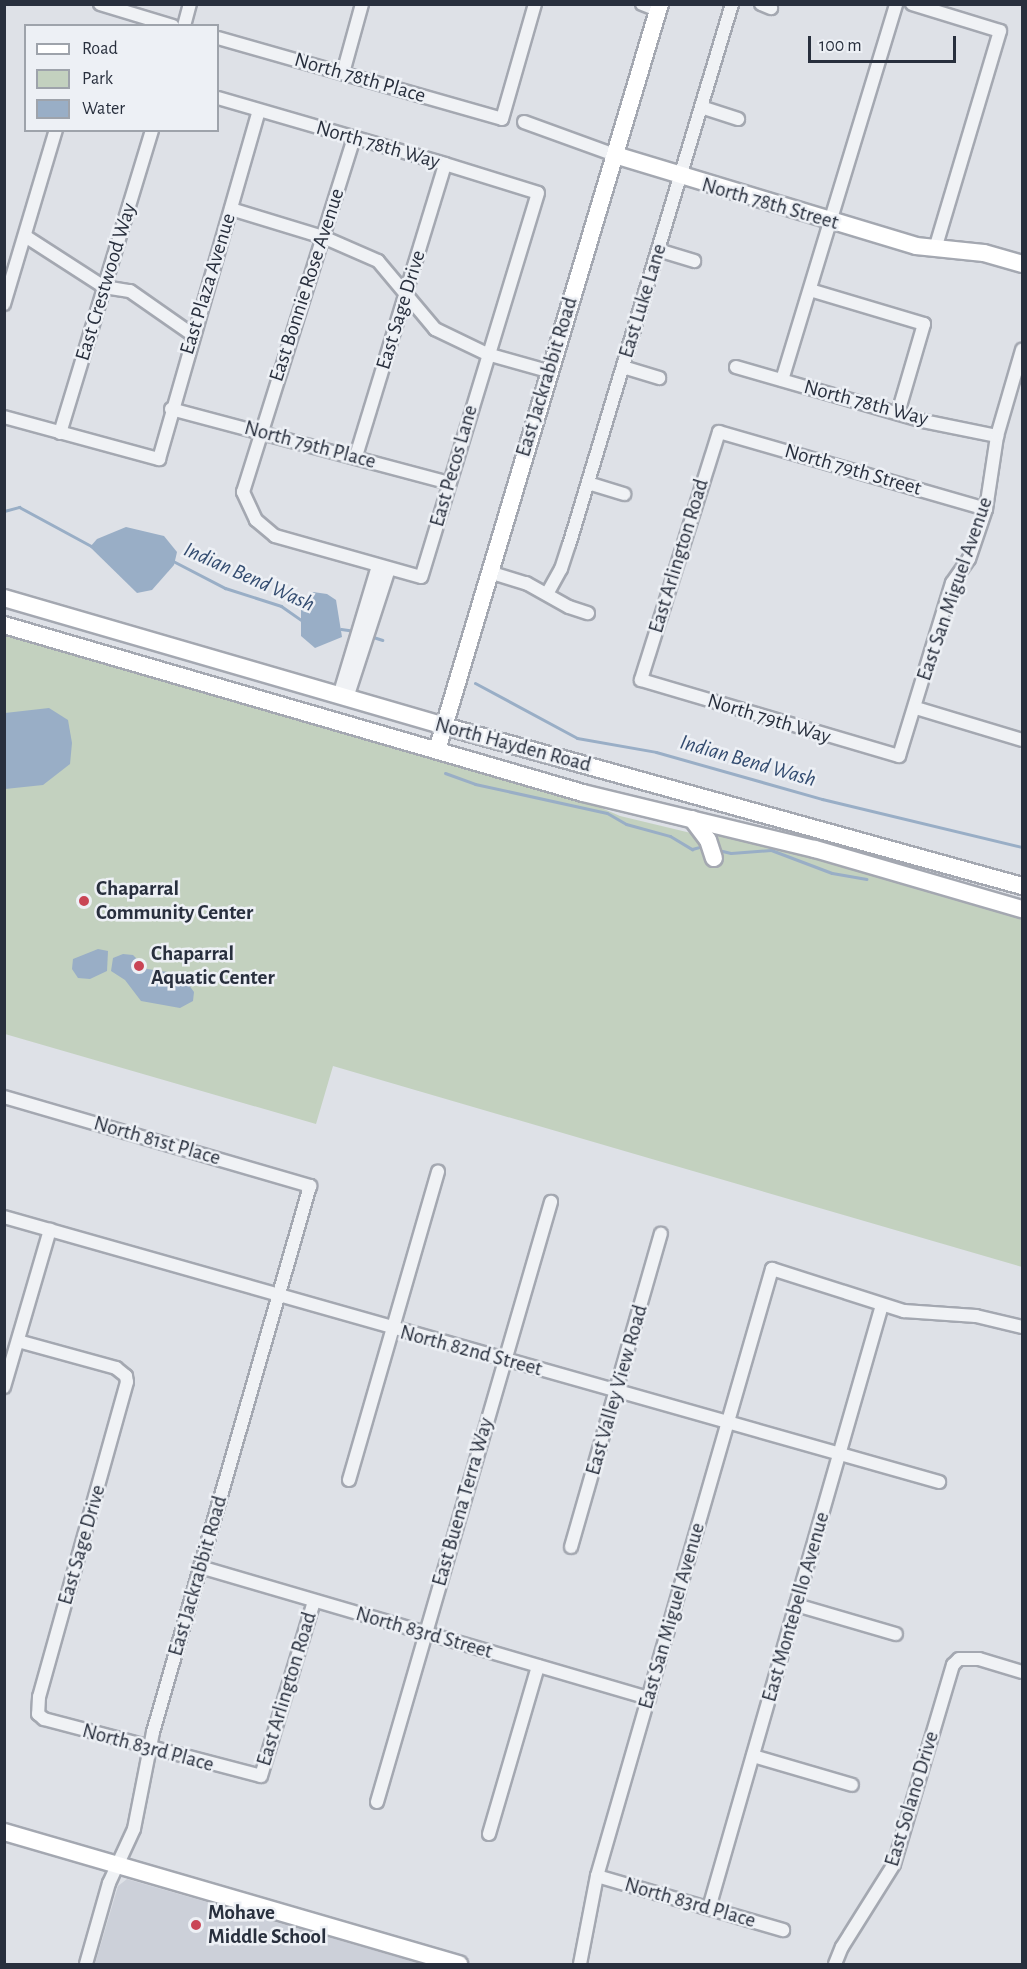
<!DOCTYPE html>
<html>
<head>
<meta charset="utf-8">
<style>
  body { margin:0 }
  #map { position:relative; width:1027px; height:1969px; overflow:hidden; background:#dee1e7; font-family:"Alegreya Sans",sans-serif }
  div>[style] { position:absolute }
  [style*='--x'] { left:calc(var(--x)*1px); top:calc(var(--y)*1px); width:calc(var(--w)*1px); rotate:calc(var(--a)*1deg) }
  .built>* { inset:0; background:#ccd0d9 }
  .green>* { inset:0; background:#c3d1bf }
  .water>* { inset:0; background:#99aec6 }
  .stream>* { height:3px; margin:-1.5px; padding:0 1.5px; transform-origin:1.5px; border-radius:1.5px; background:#99aec6 }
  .roads { filter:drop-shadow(2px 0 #a4a8b1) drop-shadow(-2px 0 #a4a8b1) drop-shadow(0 2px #a4a8b1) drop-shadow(0 -2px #a4a8b1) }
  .street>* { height:12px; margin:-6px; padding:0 6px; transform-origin:6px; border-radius:6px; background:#f0f2f5 }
  .secondary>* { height:16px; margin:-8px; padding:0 8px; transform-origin:8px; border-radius:8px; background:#fff }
  .dots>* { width:16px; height:16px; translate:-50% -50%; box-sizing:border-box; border:3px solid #edf0f5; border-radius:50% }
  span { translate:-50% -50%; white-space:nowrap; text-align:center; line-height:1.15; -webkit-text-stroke:5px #edf0f5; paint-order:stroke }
  .street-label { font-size:21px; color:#282f3d }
  .poi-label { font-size:21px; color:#282f3d; font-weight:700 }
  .left { translate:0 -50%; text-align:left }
  .water-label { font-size:22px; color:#334c70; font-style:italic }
  .frame { position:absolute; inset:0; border:6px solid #282f3d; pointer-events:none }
  .legend { position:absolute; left:24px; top:24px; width:195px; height:108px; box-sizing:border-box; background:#edf0f5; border:2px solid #9ea3ab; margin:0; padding:8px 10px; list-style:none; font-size:18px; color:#282f3d }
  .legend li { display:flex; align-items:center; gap:12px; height:30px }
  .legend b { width:30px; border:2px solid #9ea3ab }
  .scale { position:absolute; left:808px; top:36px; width:148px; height:27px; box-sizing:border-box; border:3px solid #282f3d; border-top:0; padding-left:8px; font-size:18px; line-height:21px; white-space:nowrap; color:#282f3d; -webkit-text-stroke:4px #edf0f5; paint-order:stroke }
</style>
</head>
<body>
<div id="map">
  <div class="built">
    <div style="clip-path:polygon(127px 1879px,130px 1880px,421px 1964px,95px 1964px,118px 1886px)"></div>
  </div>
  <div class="green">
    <div style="clip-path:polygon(4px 634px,590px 803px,620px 816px,695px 834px,739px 837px,1022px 917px,1022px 1267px,333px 1066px,316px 1124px,5px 1034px)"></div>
  </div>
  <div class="water">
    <div style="clip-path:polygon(126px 527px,164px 536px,177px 552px,174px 565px,152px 590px,137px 593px,90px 547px,97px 539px)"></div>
    <div style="clip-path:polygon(313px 592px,327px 594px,336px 600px,342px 637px,315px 648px,301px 636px,301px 609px)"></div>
    <div style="clip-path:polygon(49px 708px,68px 720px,72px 743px,70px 764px,43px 785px,5px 789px,5px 713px)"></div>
    <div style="clip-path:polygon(98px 949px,108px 951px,107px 971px,90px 979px,78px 978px,72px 969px,73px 959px)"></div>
    <div style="clip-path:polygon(123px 954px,133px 955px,147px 969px,181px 974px,194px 992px,193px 1001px,180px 1008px,141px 1001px,125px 980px,111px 971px,113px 958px)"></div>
  </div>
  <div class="stream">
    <div style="--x:4;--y:511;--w:16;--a:-15"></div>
    <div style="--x:19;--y:507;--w:84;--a:28.4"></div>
    <div style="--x:171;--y:560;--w:61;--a:27.4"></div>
    <div style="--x:225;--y:588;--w:59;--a:17.8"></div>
    <div style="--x:281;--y:606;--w:29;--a:35"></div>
    <div style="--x:341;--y:629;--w:14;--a:8"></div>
    <div style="--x:370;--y:636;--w:13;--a:18"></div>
    <div style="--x:475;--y:683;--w:116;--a:28.3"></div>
    <div style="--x:577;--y:738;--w:80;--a:10"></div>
    <div style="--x:656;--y:752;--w:173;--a:15.8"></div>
    <div style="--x:822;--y:799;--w:206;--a:13.5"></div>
    <div style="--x:445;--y:773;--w:32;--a:20"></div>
    <div style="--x:475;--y:784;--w:135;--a:12.4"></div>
    <div style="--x:607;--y:813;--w:22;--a:30"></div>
    <div style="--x:626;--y:824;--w:46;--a:15.3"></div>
    <div style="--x:670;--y:836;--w:26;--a:31"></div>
    <div style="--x:692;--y:849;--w:11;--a:-15"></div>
    <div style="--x:718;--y:850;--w:13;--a:13"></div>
    <div style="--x:731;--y:853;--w:40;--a:-4.3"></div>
    <div style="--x:771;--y:850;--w:65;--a:20.7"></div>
    <div style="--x:832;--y:873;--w:35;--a:10"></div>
  </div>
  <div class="roads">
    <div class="street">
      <div style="--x:100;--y:4;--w:76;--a:16.8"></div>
      <div style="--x:642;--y:4;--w:17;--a:21"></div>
      <div style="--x:761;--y:4;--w:11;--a:22"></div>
      <div style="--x:912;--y:4;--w:92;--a:17.1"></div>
      <div style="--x:1000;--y:31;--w:227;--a:106.6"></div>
      <div style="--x:184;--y:26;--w:23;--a:-75"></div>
      <div style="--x:218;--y:38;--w:295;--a:15.9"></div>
      <div style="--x:502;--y:119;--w:120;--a:-74"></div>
      <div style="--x:343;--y:73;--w:72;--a:-74.6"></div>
      <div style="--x:218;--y:98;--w:236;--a:16.2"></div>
      <div style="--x:445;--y:164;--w:97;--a:17.3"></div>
      <div style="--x:538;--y:193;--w:401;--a:106.9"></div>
      <div style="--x:421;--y:577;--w:152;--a:-164.3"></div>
      <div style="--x:275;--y:536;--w:25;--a:-140"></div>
      <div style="--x:256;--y:520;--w:31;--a:-115"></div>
      <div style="--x:243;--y:492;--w:371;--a:-72.6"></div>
      <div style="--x:701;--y:107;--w:39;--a:18"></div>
      <div style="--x:524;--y:122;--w:97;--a:19.9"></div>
      <div style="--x:231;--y:209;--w:96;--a:16.9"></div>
      <div style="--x:323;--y:237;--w:60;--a:23.6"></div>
      <div style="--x:378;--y:261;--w:89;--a:50"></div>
      <div style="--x:435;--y:329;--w:58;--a:25.7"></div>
      <div style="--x:487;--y:354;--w:63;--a:15.6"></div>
      <div style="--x:25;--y:236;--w:94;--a:32.8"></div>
      <div style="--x:104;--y:287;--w:26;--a:9"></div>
      <div style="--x:130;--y:291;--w:77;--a:34.9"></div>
      <div style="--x:658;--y:250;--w:38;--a:17"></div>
      <div style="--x:810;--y:290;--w:119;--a:16.6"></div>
      <div style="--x:924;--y:324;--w:93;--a:106.3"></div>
      <div style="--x:4;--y:304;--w:182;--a:-73.4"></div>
      <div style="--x:623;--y:367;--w:38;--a:17"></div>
      <div style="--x:736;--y:367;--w:195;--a:16.1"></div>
      <div style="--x:923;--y:421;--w:76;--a:11.5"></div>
      <div style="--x:782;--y:380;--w:393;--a:-73.1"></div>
      <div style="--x:171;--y:409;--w:288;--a:14.9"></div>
      <div style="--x:4;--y:417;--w:161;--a:15.2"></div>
      <div style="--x:159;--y:459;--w:362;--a:-74"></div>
      <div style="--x:60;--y:433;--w:317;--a:-73.1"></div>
      <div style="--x:356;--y:456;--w:305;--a:-73"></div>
      <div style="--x:588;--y:483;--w:38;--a:17"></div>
      <div style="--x:986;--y:509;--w:278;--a:-163.9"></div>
      <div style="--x:719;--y:432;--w:260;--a:107.5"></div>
      <div style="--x:641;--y:680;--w:269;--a:16.4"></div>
      <div style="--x:899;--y:756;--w:181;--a:-73"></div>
      <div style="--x:952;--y:583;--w:29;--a:-55"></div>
      <div style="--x:969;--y:559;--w:53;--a:-71.2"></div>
      <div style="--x:986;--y:509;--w:74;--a:-81.4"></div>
      <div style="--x:997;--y:436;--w:90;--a:-73.8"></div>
      <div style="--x:489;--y:572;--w:39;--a:17"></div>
      <div style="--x:526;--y:583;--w:49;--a:29.2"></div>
      <div style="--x:569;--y:607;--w:20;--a:18"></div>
      <div style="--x:547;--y:594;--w:29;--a:-61"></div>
      <div style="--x:561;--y:569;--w:25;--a:-72"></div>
      <div style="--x:569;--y:545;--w:565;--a:-73.23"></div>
      <div style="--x:339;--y:696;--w:136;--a:-73.3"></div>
      <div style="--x:347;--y:698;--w:136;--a:-72"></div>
      <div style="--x:916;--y:708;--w:111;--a:16.8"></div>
      <div style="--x:4;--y:1097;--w:319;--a:16.2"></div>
      <div style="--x:310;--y:1186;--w:568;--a:106.04"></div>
      <div style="--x:153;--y:1732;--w:99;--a:101.1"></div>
      <div style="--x:134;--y:1829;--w:60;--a:114.8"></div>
      <div style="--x:109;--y:1883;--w:84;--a:105.9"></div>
      <div style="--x:4;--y:1217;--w:972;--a:15.82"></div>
      <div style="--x:18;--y:1341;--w:102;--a:15.4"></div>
      <div style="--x:116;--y:1368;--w:13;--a:39"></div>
      <div style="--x:126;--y:1376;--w:6;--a:81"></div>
      <div style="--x:127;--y:1382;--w:327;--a:105.6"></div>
      <div style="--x:39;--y:1697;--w:17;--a:93"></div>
      <div style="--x:38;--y:1714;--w:8;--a:40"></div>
      <div style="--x:44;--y:1719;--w:224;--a:14.7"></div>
      <div style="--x:261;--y:1776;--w:182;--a:-73.1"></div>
      <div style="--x:4;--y:1387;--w:164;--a:-73.7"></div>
      <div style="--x:349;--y:1480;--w:321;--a:-73.9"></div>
      <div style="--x:571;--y:1547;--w:326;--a:-74"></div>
      <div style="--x:200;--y:1567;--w:468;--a:16.3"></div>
      <div style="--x:796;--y:1605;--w:104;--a:16.2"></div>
      <div style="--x:753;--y:1756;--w:103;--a:16.3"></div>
      <div style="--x:377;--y:1802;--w:625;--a:-73.83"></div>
      <div style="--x:489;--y:1834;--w:175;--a:-73.7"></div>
      <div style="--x:597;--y:1876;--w:194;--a:16.2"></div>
      <div style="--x:709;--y:1908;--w:627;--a:-73.99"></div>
      <div style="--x:580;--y:1964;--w:90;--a:-79.1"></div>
      <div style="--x:597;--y:1876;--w:632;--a:-73.92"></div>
      <div style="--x:772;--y:1269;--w:139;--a:17.7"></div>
      <div style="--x:904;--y:1311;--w:72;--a:4"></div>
      <div style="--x:976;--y:1316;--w:47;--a:13.4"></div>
      <div style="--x:835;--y:1964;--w:18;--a:-68"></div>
      <div style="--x:842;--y:1947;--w:98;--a:-57.9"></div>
      <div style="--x:894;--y:1864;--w:208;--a:-73.5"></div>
      <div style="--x:953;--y:1665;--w:8;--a:-45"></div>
      <div style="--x:959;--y:1659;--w:20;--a:0"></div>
      <div style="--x:979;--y:1659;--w:45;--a:16.8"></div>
    </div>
    <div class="secondary">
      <div style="--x:615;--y:155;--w:314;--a:16.8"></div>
      <div style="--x:916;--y:246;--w:68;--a:5.9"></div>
      <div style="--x:984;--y:253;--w:40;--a:16"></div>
      <div style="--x:4;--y:598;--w:458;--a:16.2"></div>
      <div style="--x:444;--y:726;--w:600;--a:15.47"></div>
      <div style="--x:4;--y:625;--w:603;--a:16.18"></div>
      <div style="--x:583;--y:793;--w:239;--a:13.6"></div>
      <div style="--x:815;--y:849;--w:216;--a:16.2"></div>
      <div style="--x:437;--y:750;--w:779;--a:-73.36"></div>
      <div style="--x:692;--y:819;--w:26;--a:53"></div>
      <div style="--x:708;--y:840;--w:19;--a:72"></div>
      <div style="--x:4;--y:1832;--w:474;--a:16.2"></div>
    </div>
  </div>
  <div class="dots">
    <div style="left:84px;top:901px;background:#c94555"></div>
    <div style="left:139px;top:966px;background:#c94555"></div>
    <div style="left:196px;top:1925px;background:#c94555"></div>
  </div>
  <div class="street-label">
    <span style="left:360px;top:78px;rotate:16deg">North 78th Place</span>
    <span style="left:378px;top:145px;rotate:16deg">North 78th Way</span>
    <span style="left:770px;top:204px;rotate:16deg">North 78th Street</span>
    <span style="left:106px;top:282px;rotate:-73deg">East Crestwood Way</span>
    <span style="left:208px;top:284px;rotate:-73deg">East Plaza Avenue</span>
    <span style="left:307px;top:285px;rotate:-72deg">East Bonnie Rose Avenue</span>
    <span style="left:643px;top:301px;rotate:-73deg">East Luke Lane</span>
    <span style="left:401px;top:310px;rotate:-73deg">East Sage Drive</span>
    <span style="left:547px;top:377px;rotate:-73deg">East Jackrabbit Road</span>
    <span style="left:866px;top:403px;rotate:15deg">North 78th Way</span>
    <span style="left:310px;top:445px;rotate:15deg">North 79th Place</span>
    <span style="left:454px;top:466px;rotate:-74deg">East Pecos Lane</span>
    <span style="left:853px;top:470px;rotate:16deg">North 79th Street</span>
    <span style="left:679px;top:556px;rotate:-73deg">East Arlington Road</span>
    <span style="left:955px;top:589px;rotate:-71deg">East San Miguel Avenue</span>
    <span style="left:769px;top:719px;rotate:17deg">North 79th Way</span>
    <span style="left:513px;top:745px;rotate:15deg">North Hayden Road</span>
    <span style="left:157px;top:1141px;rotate:16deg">North 81st Place</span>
    <span style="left:471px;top:1351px;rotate:15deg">North 82nd Street</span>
    <span style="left:617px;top:1390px;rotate:-74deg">East Valley View Road</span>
    <span style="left:463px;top:1502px;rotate:-74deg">East Buena Terra Way</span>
    <span style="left:82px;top:1545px;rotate:-74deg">East Sage Drive</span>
    <span style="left:198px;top:1576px;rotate:-74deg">East Jackrabbit Road</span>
    <span style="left:796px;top:1607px;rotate:-74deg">East Montebello Avenue</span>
    <span style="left:672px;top:1616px;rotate:-74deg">East San Miguel Avenue</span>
    <span style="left:424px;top:1633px;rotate:16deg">North 83rd Street</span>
    <span style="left:287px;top:1689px;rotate:-73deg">East Arlington Road</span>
    <span style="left:148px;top:1748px;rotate:15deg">North 83rd Place</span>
    <span style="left:912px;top:1799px;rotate:-73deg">East Solano Drive</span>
    <span style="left:690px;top:1903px;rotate:16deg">North 83rd Place</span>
  </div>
  <div class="poi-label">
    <span class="left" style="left:96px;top:901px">Chaparral<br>Community Center</span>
    <span class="left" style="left:151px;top:966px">Chaparral<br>Aquatic Center</span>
    <span class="left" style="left:208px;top:1925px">Mohave<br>Middle School</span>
  </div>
  <div class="water-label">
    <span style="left:249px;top:577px;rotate:24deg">Indian Bend Wash</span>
    <span style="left:748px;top:761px;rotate:16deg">Indian Bend Wash</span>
  </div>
  <div class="frame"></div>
  <ul class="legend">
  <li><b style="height:8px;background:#fff"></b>Road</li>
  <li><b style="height:16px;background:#c3d1bf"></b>Park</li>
  <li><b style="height:16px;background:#99aec6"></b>Water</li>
  </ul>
  <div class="scale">100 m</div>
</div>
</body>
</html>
